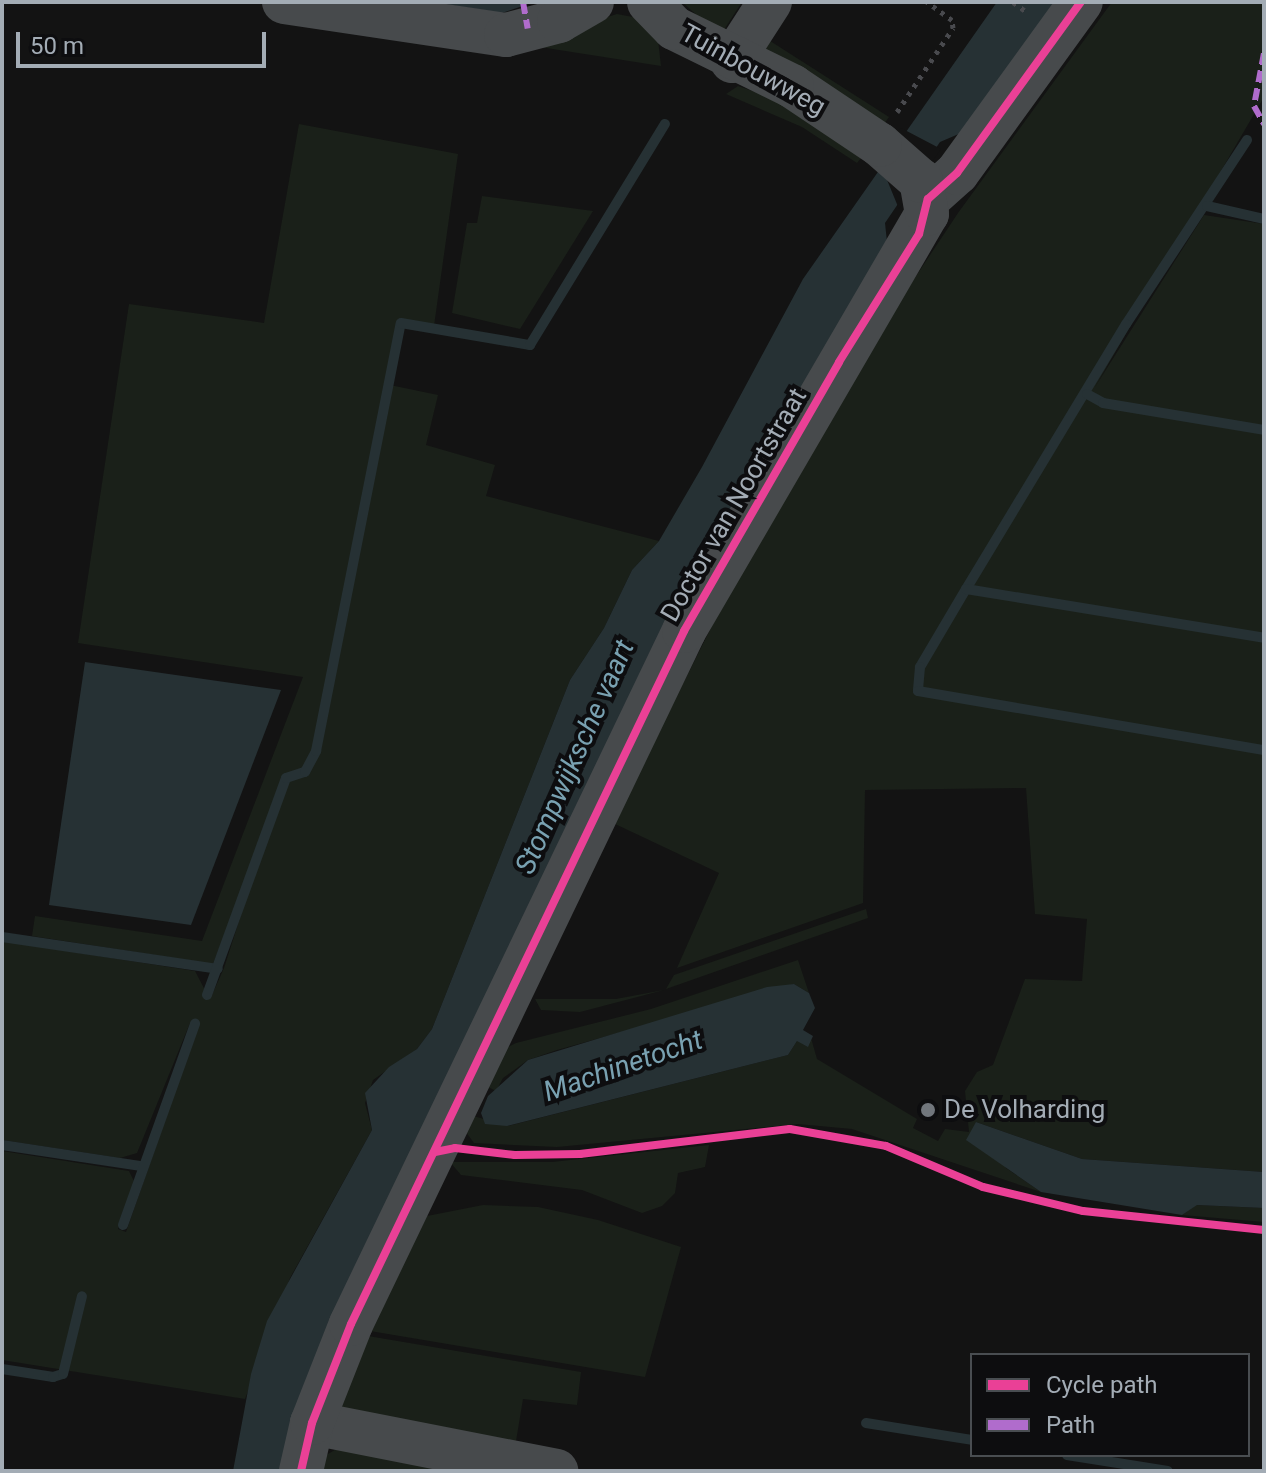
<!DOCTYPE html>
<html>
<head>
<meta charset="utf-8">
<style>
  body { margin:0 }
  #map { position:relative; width:1266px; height:1473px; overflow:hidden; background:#131313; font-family:Roboto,sans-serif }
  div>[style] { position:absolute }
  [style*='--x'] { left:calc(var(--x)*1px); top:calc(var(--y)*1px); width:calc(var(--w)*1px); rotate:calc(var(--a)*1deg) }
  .green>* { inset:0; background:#1a2019 }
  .water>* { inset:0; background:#263134 }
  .pier>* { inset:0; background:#131313 }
  .stream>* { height:10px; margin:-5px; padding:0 5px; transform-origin:5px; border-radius:5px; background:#263134 }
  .path>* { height:5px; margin-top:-2.5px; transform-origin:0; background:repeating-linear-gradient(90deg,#494a4e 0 4px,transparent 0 10px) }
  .minor>* { height:44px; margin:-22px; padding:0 22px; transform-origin:22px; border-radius:22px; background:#474a4c }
  .quiet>* { height:6px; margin-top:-3px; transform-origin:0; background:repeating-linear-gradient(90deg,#b06ccc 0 12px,transparent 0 18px) }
  .cycleway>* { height:8px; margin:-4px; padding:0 4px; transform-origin:4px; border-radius:4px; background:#ea4096 }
  .dots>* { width:22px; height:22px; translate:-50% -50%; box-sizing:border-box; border:4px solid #0d0d0f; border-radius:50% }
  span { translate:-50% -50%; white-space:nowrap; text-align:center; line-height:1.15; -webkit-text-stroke:8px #0d0d0f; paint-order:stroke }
  .street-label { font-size:26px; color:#a3acb5 }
  .poi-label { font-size:26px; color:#a3acb5 }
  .left { translate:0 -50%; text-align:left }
  .water-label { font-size:28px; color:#79a1b1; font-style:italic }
  .frame { position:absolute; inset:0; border:4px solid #a3acb5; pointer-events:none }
  .legend { position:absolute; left:970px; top:1353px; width:280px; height:104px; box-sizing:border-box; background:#0d0d0f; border:2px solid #494d51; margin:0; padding:10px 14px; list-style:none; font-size:24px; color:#a3acb5 }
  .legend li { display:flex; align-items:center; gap:16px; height:40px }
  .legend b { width:40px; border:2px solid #494d51 }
  .scale { position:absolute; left:16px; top:32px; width:250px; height:36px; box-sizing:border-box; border:4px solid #a3acb5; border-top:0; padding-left:10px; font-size:24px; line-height:28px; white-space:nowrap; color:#a3acb5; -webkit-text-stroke:6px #0d0d0f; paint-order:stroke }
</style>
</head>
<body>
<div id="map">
  <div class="green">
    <div style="clip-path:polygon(682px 2px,742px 2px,720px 36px)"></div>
    <div style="clip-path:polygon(1112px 2px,1264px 2px,1264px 97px,1095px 387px,1204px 215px,1264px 224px,1264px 1172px,1082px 1159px,976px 1122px,1006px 1168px,1041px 1192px,852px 1129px,798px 1124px,557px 1147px,474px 1143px,463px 1128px,470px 1115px,508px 1126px,788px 1055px,797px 1041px,811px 1038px,817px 1059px,917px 1119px,913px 1128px,938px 1141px,945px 1129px,969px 1132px,965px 1091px,977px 1072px,993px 1065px,1025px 979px,1082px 981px,1087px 919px,1035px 914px,1026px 788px,865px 790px,863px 903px,677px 968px,719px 873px,613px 823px,801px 449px,958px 213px)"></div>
    <div style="clip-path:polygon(617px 14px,633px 17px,658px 40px,661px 66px,521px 44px)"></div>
    <div style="clip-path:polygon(761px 35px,889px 117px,884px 124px,762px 59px)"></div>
    <div style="clip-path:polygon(738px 86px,773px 98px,865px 153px,857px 163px,802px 127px,726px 94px)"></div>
    <div style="clip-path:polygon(299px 124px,458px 154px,434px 326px,401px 324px,390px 385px,438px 395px,426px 445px,495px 465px,486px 496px,659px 541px,632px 570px,604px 628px,570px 680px,432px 1029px,417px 1049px,373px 1080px,365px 1103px,372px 1130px,290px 1278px,245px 1399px,2px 1360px,2px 1151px,129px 1171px,134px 1181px,118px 1229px,126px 1232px,198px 1026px,190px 1023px,137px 1153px,120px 1158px,2px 1140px,2px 941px,195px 971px,207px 994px,212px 995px,224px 968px,279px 796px,213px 964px,32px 936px,35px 916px,202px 941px,303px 677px,78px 643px,129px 304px,264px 323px)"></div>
    <div style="clip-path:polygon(482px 196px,593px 211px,520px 329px,452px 313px,467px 223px,477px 223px)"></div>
    <div style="clip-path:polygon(866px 909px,868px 918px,666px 989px,674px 975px)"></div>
    <div style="clip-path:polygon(798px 960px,809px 993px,794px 984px,557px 1050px,528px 1060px,503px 1078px,496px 1091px,484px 1085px,500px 1051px,516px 1043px,651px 1009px)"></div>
    <div style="clip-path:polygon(664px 990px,580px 1012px,541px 1010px,535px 999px,616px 999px)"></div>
    <div style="clip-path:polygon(709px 1145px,705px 1167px,678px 1173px,675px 1193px,662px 1206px,642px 1213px,582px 1190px,461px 1175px,450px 1162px,552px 1162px)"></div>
    <div style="clip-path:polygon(483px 1205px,538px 1207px,598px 1220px,681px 1247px,645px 1377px,370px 1331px,427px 1216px)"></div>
    <div style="clip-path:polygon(1196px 1205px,1264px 1208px,1264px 1222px,1182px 1215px)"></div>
    <div style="clip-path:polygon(368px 1336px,581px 1372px,577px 1405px,523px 1399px,514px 1453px,339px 1407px)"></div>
    <div style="clip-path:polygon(345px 1444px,475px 1471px,319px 1471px,323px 1457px)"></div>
  </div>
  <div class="water">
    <div style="clip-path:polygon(431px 2px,534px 2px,502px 13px)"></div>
    <div style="clip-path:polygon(997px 2px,1062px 2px,968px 130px,940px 142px,885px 223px,888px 251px,282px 1471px,233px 1471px,251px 1374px,267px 1321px,372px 1130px,365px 1093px,389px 1067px,417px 1049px,432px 1029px,570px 680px,604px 628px,632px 570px,659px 541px,702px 467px,803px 279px)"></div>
    <div style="clip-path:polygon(85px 662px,281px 690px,191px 925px,49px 905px)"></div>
    <div style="clip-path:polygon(794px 984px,809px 993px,815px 1008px,803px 1030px,813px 1036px,808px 1047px,797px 1041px,788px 1055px,507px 1126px,485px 1124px,481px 1113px,488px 1096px,528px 1060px,767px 987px)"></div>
    <div style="clip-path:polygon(976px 1122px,1082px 1159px,1264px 1172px,1264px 1208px,1197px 1205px,1182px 1215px,1041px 1192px,966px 1140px)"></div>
  </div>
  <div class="pier">
    <div style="clip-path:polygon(901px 128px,941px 149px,899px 209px,885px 175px,873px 167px)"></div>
  </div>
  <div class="stream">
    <div style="--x:1247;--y:140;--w:220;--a:123.3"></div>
    <div style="--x:1126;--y:324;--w:310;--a:121.1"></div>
    <div style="--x:966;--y:589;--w:91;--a:120.5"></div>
    <div style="--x:920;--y:667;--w:24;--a:95"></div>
    <div style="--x:918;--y:691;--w:351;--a:9.7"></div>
    <div style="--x:1207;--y:206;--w:58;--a:12.8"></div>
    <div style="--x:1087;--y:394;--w:18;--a:29"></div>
    <div style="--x:1103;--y:403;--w:163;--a:9.5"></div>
    <div style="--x:966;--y:589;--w:302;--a:9.3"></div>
    <div style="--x:2;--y:937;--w:218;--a:8.4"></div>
    <div style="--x:207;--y:995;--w:231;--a:-70"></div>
    <div style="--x:286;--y:778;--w:20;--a:-18"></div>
    <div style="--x:305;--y:772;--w:24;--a:-62"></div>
    <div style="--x:316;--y:751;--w:436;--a:-78.8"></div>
    <div style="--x:401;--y:323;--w:131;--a:9.7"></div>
    <div style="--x:530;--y:345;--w:259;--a:-58.6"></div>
    <div style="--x:2;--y:1145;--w:141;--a:8.6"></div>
    <div style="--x:123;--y:1225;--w:214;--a:-70.3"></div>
    <div style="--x:2;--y:1369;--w:52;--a:8.9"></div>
    <div style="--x:53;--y:1377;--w:10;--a:-17"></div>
    <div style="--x:63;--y:1374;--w:80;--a:-76.3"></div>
    <div style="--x:866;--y:1423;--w:107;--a:9.1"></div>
    <div style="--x:1067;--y:1455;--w:102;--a:9"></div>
  </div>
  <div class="path">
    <div style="--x:1013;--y:2;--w:19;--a:36"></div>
    <div style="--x:897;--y:112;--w:101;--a:-56.3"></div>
    <div style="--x:953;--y:28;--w:8;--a:-97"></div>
    <div style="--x:952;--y:20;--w:31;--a:-144"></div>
  </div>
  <div class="minor">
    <div style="--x:284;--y:2;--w:224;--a:8.5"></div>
    <div style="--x:506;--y:35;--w:55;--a:-14.8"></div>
    <div style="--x:559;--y:21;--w:38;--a:-30"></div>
    <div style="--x:732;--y:61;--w:70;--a:-57.2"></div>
    <div style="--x:928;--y:199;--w:39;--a:-42"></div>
    <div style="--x:957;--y:173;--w:211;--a:-54.1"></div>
    <div style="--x:312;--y:1423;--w:249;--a:11.1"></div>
    <div style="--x:301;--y:1471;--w:49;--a:-77.1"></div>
    <div style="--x:312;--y:1423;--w:106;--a:-68.5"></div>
    <div style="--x:351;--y:1324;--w:769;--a:-64.33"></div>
    <div style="--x:684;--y:631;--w:483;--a:-59.8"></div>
    <div style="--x:927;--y:214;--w:34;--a:-100"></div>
    <div style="--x:921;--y:181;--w:55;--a:-138.7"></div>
    <div style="--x:880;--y:145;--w:106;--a:-146.2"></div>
    <div style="--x:792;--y:86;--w:131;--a:-153.8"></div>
    <div style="--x:674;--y:28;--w:36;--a:-134"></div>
  </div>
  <div class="quiet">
    <div style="--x:523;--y:2;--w:27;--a:80"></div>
    <div style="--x:1264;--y:53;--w:54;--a:100.7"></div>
    <div style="--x:1254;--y:106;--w:21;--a:61"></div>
  </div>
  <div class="cycleway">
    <div style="--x:435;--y:1152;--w:20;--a:-11"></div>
    <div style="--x:455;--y:1148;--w:60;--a:6.7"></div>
    <div style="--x:515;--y:1155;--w:65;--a:-0.9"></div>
    <div style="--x:580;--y:1154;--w:211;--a:-6.8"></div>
    <div style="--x:790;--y:1129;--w:97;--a:10"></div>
    <div style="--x:886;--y:1146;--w:105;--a:22.9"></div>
    <div style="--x:983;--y:1187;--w:103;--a:13.5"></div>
    <div style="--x:1083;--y:1211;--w:182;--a:6"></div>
    <div style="--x:301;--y:1471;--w:49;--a:-77.1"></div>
    <div style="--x:312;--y:1423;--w:106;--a:-68.5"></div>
    <div style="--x:351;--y:1324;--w:769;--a:-64.33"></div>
    <div style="--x:684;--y:631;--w:310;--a:-60"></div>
    <div style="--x:839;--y:362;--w:151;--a:-58"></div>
    <div style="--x:919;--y:234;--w:36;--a:-76"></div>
    <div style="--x:928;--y:199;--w:39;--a:-42"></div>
    <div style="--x:957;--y:173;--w:211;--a:-54.1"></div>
  </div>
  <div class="dots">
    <div style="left:928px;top:1110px;background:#71767c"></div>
  </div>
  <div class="street-label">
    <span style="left:753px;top:70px;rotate:29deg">Tuinbouwweg</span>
    <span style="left:734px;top:505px;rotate:-60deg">Doctor van Noortstraat</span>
  </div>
  <div class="poi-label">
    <span class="left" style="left:944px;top:1110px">De Volharding</span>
  </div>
  <div class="water-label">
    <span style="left:575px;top:757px;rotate:-66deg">Stompwijksche vaart</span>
    <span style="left:623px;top:1066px;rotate:-19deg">Machinetocht</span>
  </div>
  <div class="frame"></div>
  <ul class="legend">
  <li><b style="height:10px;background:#ea4096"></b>Cycle path</li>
  <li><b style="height:10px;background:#b06ccc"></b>Path</li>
  </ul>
  <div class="scale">50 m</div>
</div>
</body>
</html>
